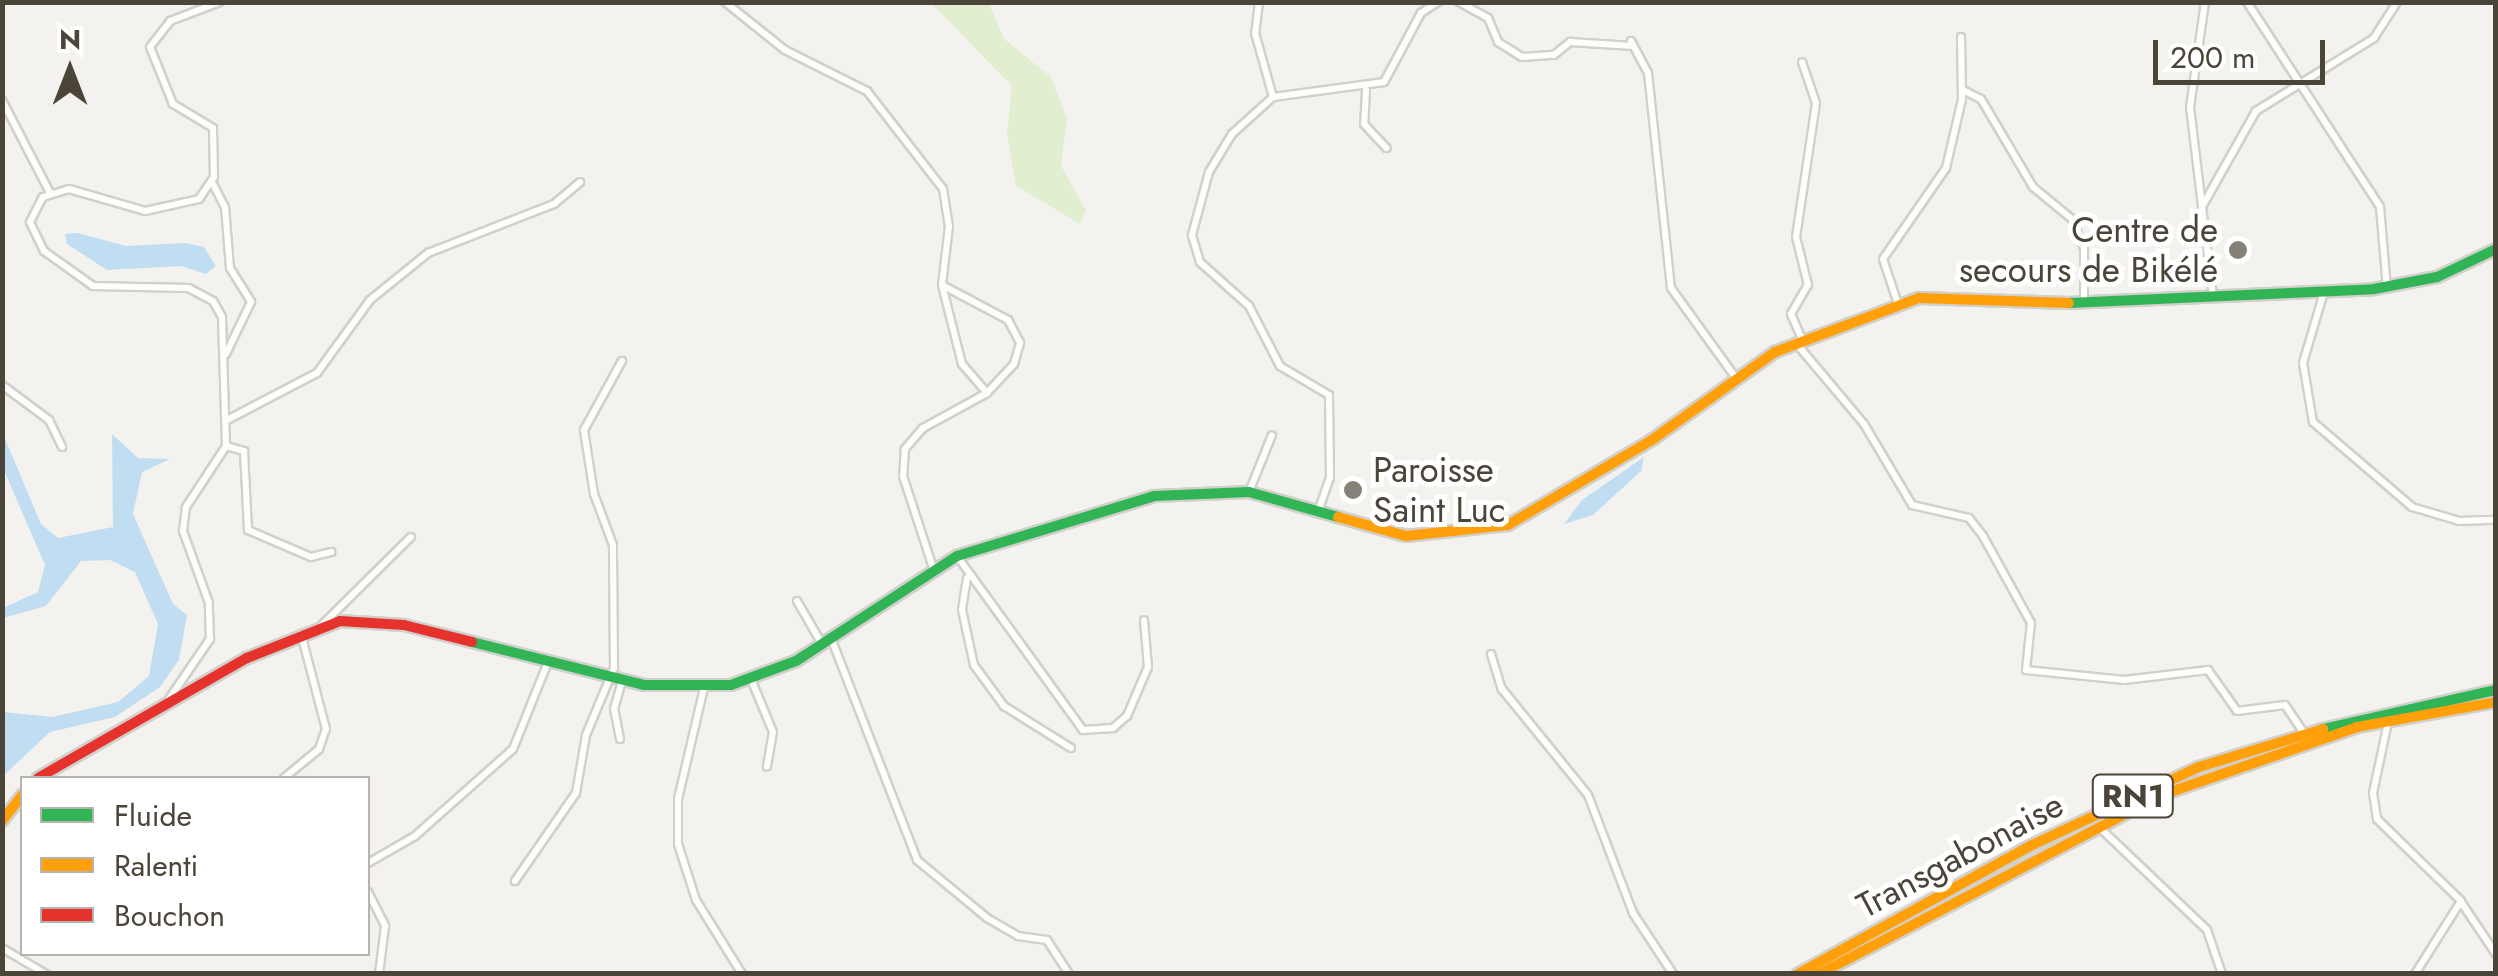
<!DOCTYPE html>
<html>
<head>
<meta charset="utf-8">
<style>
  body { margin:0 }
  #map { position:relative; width:2498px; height:976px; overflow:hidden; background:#f4f2ee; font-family:Jost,sans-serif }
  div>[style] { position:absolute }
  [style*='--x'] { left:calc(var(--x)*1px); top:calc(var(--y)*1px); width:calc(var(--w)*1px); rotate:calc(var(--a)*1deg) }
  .green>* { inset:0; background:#e1eecf }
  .water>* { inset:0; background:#c0ddf1 }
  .roads { filter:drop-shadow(2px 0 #d2d0cb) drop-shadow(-2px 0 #d2d0cb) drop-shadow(0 2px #d2d0cb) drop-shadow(0 -2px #d2d0cb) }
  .street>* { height:6px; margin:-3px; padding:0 3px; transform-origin:3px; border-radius:3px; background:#fdfdfc }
  .fast>* { height:10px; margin:-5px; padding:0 5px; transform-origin:5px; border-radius:5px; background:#30b455 }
  .slow>* { height:10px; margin:-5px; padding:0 5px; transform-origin:5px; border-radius:5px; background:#ff9f0a }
  .jam>* { height:10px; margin:-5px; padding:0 5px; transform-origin:5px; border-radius:5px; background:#e5322d }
  .dots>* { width:28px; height:28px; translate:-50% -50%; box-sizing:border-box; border:5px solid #fff; border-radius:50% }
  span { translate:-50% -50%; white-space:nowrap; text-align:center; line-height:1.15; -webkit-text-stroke:10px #fff; paint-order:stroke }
  .shield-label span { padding:2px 8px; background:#fff; border:2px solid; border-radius:8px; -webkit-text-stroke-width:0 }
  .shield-label { font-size:32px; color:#4b4439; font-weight:700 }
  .poi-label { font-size:35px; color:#4b4439 }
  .right { translate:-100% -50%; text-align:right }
  .left { translate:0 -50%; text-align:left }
  .street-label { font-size:35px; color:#4b4439 }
  .frame { position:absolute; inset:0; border:5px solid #4b4439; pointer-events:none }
  .legend { position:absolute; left:20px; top:776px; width:350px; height:180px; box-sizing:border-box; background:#fff; border:2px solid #b7b4b0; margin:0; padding:12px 18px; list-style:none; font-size:30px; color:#4b4439 }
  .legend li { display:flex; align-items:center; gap:20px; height:50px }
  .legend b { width:50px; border:2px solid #b7b4b0 }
  .north { position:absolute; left:20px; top:20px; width:100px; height:100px; -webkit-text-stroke:8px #fff; paint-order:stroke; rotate:0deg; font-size:28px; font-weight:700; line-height:40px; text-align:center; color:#4b4439 }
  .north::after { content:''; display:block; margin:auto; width:35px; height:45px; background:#4b4439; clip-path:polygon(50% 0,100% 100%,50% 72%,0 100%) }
  .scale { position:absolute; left:2153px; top:40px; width:172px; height:45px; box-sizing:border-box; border:5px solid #4b4439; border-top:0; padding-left:12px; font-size:30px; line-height:35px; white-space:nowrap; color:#4b4439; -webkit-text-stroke:8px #fff; paint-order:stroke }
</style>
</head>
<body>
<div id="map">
  <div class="green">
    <div style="clip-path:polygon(931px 3px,989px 3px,1004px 39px,1051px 77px,1067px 119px,1061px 166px,1086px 210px,1080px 224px,1016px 186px,1007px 134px,1012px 86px)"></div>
  </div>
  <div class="water">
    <div style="clip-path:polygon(78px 233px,126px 246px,185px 243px,204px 247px,216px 266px,206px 274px,181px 266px,107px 270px,67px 244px,65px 234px)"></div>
    <div style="clip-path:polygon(3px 434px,41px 524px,58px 538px,113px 527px,112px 434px,138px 458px,170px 459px,142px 472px,133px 514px,173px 604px,187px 615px,179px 660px,160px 687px,115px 717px,50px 732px,3px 776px,3px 712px,52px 717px,118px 702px,149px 676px,158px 624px,135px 572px,110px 560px,81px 561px,46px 606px,3px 618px,3px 608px,38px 592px,45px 565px,3px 468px)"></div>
    <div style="clip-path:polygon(1644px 457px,1641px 471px,1593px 515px,1564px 524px,1582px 500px)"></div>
  </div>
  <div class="roads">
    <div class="street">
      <div style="--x:725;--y:2;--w:77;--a:38.7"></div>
      <div style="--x:785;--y:50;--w:92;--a:26.6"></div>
      <div style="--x:867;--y:91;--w:124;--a:52.2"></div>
      <div style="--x:943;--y:189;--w:37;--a:81"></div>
      <div style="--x:949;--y:226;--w:59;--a:96.8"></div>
      <div style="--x:942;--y:285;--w:75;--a:27.9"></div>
      <div style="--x:1008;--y:320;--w:26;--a:62"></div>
      <div style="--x:1020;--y:343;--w:22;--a:106"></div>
      <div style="--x:1014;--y:364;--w:40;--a:133"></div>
      <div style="--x:987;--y:393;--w:73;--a:151.3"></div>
      <div style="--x:923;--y:428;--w:28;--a:131"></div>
      <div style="--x:905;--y:449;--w:27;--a:94"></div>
      <div style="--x:903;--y:476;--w:97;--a:71.9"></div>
      <div style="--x:1259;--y:2;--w:31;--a:97"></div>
      <div style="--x:1255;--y:33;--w:66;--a:74.3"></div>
      <div style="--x:1459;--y:2;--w:33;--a:29"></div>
      <div style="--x:1488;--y:18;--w:26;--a:67"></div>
      <div style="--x:1498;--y:42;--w:28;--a:32"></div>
      <div style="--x:1522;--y:57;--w:32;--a:-4"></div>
      <div style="--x:1554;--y:55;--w:21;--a:-39"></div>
      <div style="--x:1570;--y:42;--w:63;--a:3.6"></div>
      <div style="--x:2205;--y:2;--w:106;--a:98.1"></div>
      <div style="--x:2190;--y:107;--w:192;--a:83.1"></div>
      <div style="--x:2247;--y:2;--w:244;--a:57"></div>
      <div style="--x:2380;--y:207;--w:81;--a:85.1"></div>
      <div style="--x:1631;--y:41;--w:36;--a:62"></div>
      <div style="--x:1648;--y:73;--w:216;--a:83.9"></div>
      <div style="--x:1671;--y:288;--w:111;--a:54.2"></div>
      <div style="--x:1366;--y:90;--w:34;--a:93"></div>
      <div style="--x:1364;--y:124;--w:33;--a:47"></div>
      <div style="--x:1963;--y:90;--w:20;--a:27"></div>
      <div style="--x:1981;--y:99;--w:102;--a:59.4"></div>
      <div style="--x:2033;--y:187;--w:50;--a:39.4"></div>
      <div style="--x:2072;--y:219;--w:31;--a:68"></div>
      <div style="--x:2084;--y:248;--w:55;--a:90"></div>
      <div style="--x:2;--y:100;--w:105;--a:62.7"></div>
      <div style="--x:212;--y:182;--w:28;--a:63"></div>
      <div style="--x:225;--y:207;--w:61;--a:85.3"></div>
      <div style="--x:230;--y:268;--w:40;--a:58"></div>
      <div style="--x:251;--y:302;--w:58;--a:115.7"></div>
      <div style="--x:2203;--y:205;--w:108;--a:-60.6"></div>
      <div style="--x:2256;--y:111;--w:139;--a:-31.7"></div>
      <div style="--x:2374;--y:38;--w:43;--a:-57.4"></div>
      <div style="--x:942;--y:285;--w:81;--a:75.8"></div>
      <div style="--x:962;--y:364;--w:38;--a:49"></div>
      <div style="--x:2324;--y:292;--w:74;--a:106.5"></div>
      <div style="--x:2303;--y:363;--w:60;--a:80.4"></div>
      <div style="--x:2313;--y:422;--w:130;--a:40.6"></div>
      <div style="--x:2412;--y:507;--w:49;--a:16.6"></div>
      <div style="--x:2459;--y:521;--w:37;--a:-2"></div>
      <div style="--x:1898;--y:304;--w:47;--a:-108.4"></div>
      <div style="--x:1883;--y:259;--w:111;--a:-55.3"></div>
      <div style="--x:1946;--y:168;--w:71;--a:-76.9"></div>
      <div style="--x:1962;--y:99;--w:62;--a:-90.9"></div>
      <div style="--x:1802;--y:339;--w:27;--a:-114"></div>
      <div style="--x:1791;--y:314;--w:34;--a:-60"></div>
      <div style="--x:1808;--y:285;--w:49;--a:-104"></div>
      <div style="--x:1796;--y:237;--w:135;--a:-81.5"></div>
      <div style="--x:1816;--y:103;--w:43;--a:-108.9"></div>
      <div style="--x:1795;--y:342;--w:107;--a:49.9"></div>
      <div style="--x:1864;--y:424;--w:94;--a:59.3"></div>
      <div style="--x:1912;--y:505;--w:58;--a:12.8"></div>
      <div style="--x:1969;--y:518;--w:23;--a:52"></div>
      <div style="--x:1983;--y:536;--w:99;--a:61.1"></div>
      <div style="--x:2031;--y:623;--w:47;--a:96.1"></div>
      <div style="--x:2026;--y:670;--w:99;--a:5.8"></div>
      <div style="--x:2124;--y:680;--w:85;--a:-6.8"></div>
      <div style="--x:2208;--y:670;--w:50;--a:54.7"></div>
      <div style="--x:2237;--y:711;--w:48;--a:-7.1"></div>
      <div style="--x:2285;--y:705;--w:32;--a:56"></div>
      <div style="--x:2;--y:385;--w:59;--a:36.7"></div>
      <div style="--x:49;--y:420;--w:30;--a:64"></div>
      <div style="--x:227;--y:420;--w:102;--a:-27.6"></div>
      <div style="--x:317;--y:373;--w:90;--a:-54"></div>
      <div style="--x:370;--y:300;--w:75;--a:-39"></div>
      <div style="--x:428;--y:253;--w:135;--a:-21.3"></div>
      <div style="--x:554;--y:204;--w:34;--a:-40"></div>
      <div style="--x:226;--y:446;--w:19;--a:16"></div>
      <div style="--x:244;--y:451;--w:79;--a:87.1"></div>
      <div style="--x:248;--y:530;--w:69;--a:23.2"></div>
      <div style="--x:311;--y:557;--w:21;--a:-14"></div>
      <div style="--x:1249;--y:492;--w:61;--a:-68"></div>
      <div style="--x:1318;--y:512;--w:36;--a:-71"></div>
      <div style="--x:1330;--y:478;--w:83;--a:-90.7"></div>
      <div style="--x:1329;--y:395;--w:57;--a:-149.4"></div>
      <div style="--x:1280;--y:366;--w:68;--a:-117.3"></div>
      <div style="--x:1249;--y:306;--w:66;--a:-138.1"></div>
      <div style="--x:1200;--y:262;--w:28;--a:-107"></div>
      <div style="--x:1192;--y:235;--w:65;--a:-74.9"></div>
      <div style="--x:1209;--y:172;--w:44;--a:-58.8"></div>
      <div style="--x:1232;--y:134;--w:55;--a:-42.1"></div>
      <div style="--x:1273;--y:97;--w:112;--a:-7.7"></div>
      <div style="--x:1384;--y:82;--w:78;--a:-61.8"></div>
      <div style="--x:1421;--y:13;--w:20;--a:-33"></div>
      <div style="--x:957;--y:556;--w:215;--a:54.1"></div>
      <div style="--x:1083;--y:730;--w:30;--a:-4"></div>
      <div style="--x:1113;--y:728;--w:18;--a:-41"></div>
      <div style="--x:1127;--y:716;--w:53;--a:-66.8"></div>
      <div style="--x:1148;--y:667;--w:47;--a:-94.9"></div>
      <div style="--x:967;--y:578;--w:32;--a:99"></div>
      <div style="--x:962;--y:610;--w:56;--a:77.7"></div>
      <div style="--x:974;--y:665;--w:51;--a:53.8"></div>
      <div style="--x:1004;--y:706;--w:79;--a:32.1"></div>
      <div style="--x:797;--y:601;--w:50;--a:59.8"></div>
      <div style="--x:322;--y:625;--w:125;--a:-44.7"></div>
      <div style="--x:831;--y:638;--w:238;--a:68.8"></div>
      <div style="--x:917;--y:860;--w:91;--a:39.6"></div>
      <div style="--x:987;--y:918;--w:36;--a:30"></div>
      <div style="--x:1018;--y:936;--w:29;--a:8"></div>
      <div style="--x:1047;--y:940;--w:40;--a:57.1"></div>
      <div style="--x:1491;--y:654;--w:37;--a:73"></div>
      <div style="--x:1502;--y:689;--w:136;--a:50.9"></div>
      <div style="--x:1588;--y:795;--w:126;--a:69.1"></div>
      <div style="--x:1633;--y:913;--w:73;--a:56.7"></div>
      <div style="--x:751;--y:679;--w:57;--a:67.5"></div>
      <div style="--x:773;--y:732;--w:35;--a:100"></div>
      <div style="--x:704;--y:688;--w:114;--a:103.2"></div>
      <div style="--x:678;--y:799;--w:45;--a:90"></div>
      <div style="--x:678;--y:844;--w:59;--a:72.2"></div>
      <div style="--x:696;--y:900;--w:87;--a:58.1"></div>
      <div style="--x:169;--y:699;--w:73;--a:-55.7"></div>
      <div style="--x:210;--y:639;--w:36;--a:-92"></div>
      <div style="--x:209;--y:603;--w:77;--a:-109.9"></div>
      <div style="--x:183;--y:531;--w:24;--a:-83"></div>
      <div style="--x:186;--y:507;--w:73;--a:-56.7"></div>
      <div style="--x:226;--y:446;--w:129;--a:-91.8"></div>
      <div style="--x:222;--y:317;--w:18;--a:-119"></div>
      <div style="--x:213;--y:301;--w:27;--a:-152"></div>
      <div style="--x:189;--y:288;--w:96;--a:-178.8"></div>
      <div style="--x:93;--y:286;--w:60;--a:-144.5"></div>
      <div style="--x:44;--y:251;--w:32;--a:-116"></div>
      <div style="--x:30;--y:222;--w:28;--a:-63"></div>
      <div style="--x:43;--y:197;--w:27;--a:-17"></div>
      <div style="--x:69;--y:189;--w:79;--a:16.1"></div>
      <div style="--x:145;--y:211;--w:55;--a:-12.5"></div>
      <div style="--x:199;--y:199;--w:27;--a:-56"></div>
      <div style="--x:214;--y:177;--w:49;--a:-91.2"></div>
      <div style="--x:213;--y:128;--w:47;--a:-149"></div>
      <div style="--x:173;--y:104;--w:61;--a:-112"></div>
      <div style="--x:150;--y:47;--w:33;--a:-52"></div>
      <div style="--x:170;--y:21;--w:53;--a:-20.8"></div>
      <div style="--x:2388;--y:722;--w:73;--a:101.9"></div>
      <div style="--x:2373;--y:793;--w:26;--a:81"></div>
      <div style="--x:2377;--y:819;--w:117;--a:44.3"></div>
      <div style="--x:2461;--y:901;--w:86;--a:122.2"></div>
      <div style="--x:620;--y:739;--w:31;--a:-101"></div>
      <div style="--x:614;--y:709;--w:29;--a:-74"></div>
      <div style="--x:284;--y:778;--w:45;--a:-39.6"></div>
      <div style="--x:319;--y:749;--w:21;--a:-71"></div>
      <div style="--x:326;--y:729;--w:98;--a:-104.7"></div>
      <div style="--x:2099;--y:827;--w:149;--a:43.6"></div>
      <div style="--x:2207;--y:930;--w:46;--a:71.2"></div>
      <div style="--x:368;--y:863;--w:54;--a:-29.9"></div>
      <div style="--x:415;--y:836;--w:131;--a:-41.6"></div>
      <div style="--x:513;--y:749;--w:94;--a:-68.1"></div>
      <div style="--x:515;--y:881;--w:107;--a:-55.3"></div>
      <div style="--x:576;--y:793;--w:59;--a:-80.2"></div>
      <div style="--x:586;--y:735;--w:73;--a:-67.3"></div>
      <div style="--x:614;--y:668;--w:123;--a:-90.5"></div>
      <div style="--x:613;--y:545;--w:54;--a:-110.4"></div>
      <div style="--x:594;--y:494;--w:65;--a:-98.9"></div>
      <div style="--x:584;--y:430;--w:79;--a:-61.2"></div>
      <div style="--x:368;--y:892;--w:38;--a:63"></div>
      <div style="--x:385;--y:926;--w:48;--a:97.1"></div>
      <div style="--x:2461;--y:902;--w:63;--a:56.1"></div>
      <div style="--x:2;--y:948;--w:51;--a:30.6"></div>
    </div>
    <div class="fast">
      <div style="--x:2069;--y:303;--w:305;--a:-2.6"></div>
      <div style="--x:2374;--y:289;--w:64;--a:-10.8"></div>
      <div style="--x:2437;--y:277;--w:65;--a:-25.4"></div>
      <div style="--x:472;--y:642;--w:177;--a:14"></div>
      <div style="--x:644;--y:685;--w:87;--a:0"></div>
      <div style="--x:731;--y:685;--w:69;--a:-20.3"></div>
      <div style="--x:796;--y:661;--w:192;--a:-33.1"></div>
      <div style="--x:957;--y:556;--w:206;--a:-16.9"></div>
      <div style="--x:1154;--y:496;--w:95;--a:-2.4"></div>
      <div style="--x:1249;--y:492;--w:92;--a:15.7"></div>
      <div style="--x:2323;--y:729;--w:177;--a:-12.7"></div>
    </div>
    <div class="slow">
      <div style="--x:1338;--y:517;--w:71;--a:15.6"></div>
      <div style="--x:1406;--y:536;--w:103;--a:-6.2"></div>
      <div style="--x:1508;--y:525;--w:167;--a:-30.6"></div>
      <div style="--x:1652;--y:440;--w:151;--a:-35.6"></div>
      <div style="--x:1775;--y:352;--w:154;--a:-20.6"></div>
      <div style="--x:1919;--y:298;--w:150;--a:1.9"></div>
      <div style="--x:2;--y:821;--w:33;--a:-52"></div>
      <div style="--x:1798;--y:974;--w:265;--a:-28.9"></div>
      <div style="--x:2030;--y:846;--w:187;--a:-25.1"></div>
      <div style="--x:2199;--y:767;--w:130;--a:-17"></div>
      <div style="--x:1819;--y:974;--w:384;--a:-27.6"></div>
      <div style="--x:2159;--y:796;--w:210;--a:-19.2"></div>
      <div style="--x:2357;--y:727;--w:141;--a:-10.2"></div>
    </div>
    <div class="jam">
      <div style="--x:38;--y:778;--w:241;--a:-29.9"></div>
      <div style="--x:247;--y:658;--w:100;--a:-21.7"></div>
      <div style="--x:340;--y:621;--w:64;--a:3.6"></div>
      <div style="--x:404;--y:625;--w:70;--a:14"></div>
    </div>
  </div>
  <div class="dots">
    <div style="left:2238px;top:250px;background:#868178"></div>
    <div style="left:1353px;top:490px;background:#868178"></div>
  </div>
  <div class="shield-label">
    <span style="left:2133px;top:796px">RN1</span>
  </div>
  <div class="poi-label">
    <span class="right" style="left:2218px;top:250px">Centre de<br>secours de Bikélé</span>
    <span class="left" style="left:1373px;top:490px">Paroisse<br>Saint Luc</span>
  </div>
  <div class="street-label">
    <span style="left:1960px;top:855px;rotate:-28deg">Transgabonaise</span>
  </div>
  <div class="frame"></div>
  <ul class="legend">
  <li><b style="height:12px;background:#30b455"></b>Fluide</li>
  <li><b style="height:12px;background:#ff9f0a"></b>Ralenti</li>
  <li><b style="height:12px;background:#e5322d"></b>Bouchon</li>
  </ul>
  <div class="north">N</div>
  <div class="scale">200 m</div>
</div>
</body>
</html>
